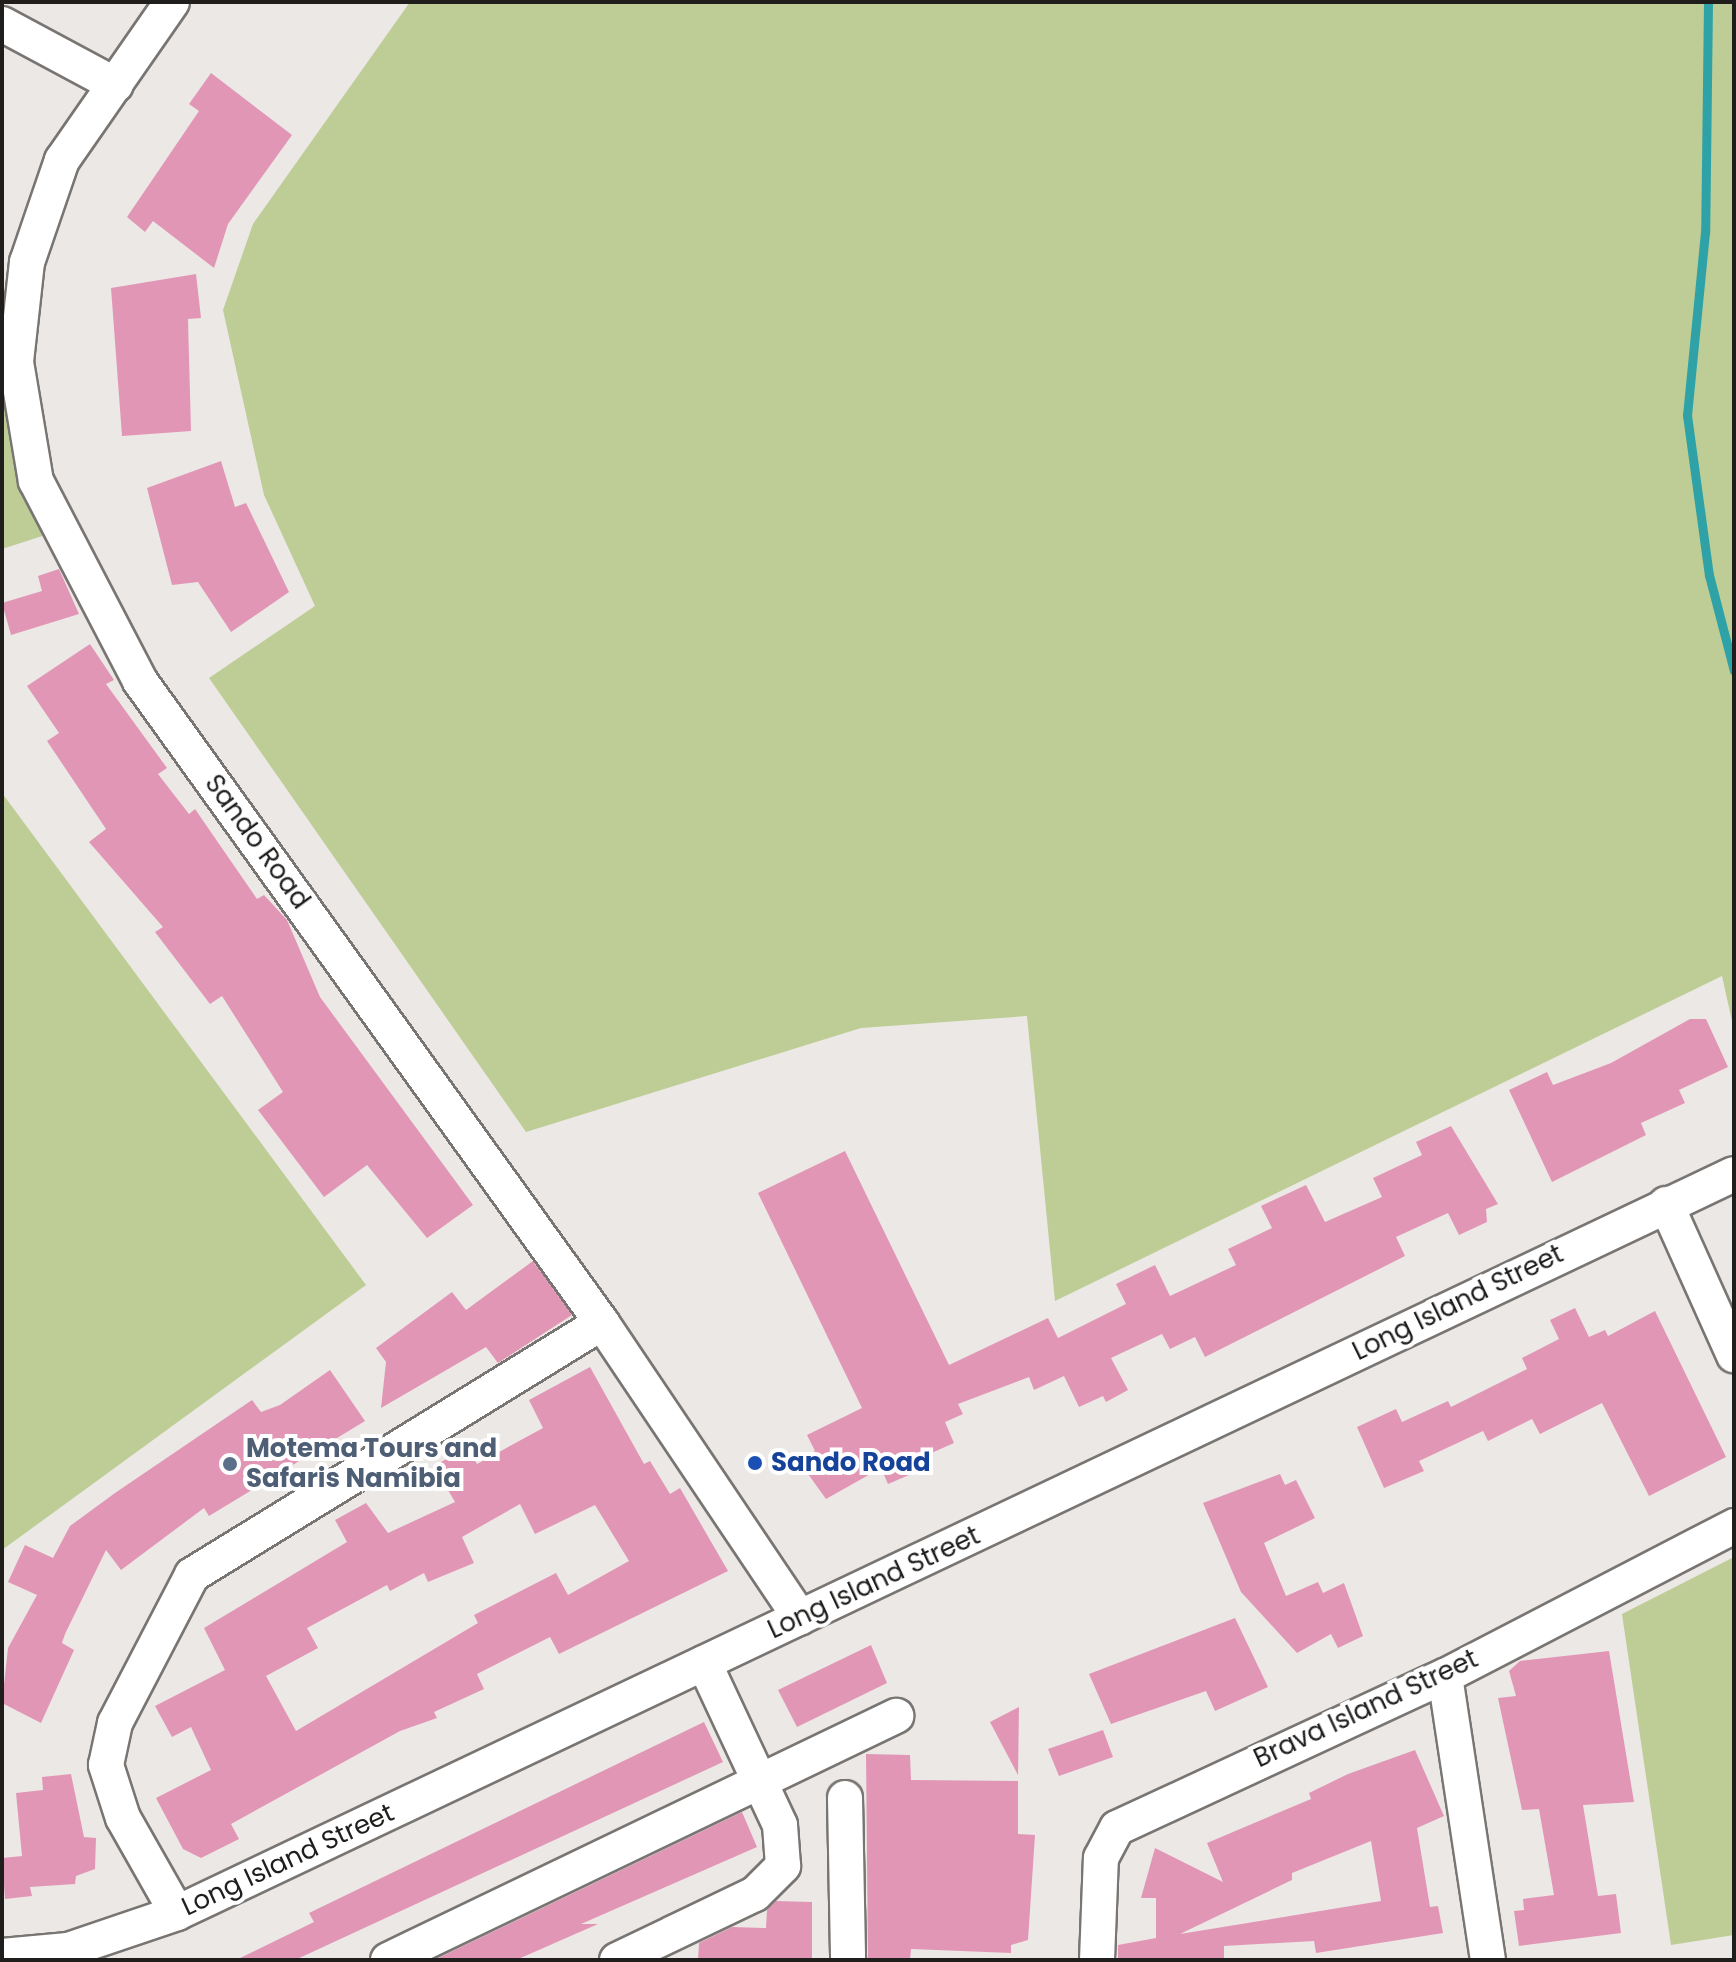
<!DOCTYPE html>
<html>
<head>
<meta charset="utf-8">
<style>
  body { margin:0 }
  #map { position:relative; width:1736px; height:1962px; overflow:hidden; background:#ece8e5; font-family:Poppins,sans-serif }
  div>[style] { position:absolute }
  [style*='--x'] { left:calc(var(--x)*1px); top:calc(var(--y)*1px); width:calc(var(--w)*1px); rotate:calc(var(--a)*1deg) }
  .green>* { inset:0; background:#bdcd95 }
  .stream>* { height:9px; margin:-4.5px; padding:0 4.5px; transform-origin:4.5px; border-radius:4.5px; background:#2ea2a6 }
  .building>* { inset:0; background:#e296b6 }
  .roads { filter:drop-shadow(2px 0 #787572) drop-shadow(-2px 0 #787572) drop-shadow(0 2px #787572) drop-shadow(0 -2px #787572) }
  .minor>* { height:34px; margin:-17px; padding:0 17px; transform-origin:17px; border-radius:17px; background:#fff }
  .dots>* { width:22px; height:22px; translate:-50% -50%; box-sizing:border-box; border:4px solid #fff; border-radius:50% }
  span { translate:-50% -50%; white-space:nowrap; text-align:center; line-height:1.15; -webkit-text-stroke:8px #fff; paint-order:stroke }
  .street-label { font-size:26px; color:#1f1e1d }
  .service-label { font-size:26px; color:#4e5e75; font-weight:700 }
  .left { translate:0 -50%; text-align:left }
  .transit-label { font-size:26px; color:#164399; font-weight:700 }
  .frame { position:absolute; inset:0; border:4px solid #1f1e1d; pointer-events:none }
</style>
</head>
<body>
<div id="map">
  <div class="green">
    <div style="clip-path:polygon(410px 2px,1734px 2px,1734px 1030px,1722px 976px,1055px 1301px,1027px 1016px,861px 1028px,526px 1132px,209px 678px,315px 606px,264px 495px,223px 310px,253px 224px)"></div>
    <div style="clip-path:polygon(2px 378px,61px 530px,2px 549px)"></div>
    <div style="clip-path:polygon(2px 793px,366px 1285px,2px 1550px)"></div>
    <div style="clip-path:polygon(1734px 1557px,1734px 1935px,1671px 1945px,1622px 1614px)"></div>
  </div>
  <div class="stream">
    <div style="--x:1708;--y:2;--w:230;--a:90.7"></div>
    <div style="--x:1705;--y:232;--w:184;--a:95.6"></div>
    <div style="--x:1687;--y:415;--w:162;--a:82.2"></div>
    <div style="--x:1709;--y:575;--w:99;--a:75.4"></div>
  </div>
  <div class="building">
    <div style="clip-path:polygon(211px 73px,292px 135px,228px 224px,214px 268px,153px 221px,145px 232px,127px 217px,199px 111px,189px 104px)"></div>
    <div style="clip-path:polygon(196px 274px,201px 318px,188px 319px,191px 431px,122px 436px,111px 288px)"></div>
    <div style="clip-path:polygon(221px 461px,235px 507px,246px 503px,289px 592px,231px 632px,198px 582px,172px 585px,147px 488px)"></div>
    <div style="clip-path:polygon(59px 569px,79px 614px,11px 635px,2px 603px,42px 591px,38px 576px)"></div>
    <div style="clip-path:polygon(90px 644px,114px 680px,106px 684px,167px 768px,158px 774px,189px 814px,195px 809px,257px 899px,264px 895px,287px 920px,320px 997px,473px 1205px,427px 1238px,367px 1165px,324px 1197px,258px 1110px,283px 1092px,222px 996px,210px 1004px,155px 932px,163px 927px,89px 842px,106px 829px,47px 741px,59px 733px,27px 686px)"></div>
    <div style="clip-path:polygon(1690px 1019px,1706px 1019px,1728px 1067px,1679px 1090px,1685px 1103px,1641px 1123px,1646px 1135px,1552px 1182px,1509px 1090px,1547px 1072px,1553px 1085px,1611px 1063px)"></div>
    <div style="clip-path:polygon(1451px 1126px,1498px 1204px,1486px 1209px,1487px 1222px,1459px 1235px,1448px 1213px,1396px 1237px,1405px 1256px,1205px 1357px,1195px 1337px,1170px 1349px,1162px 1334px,1111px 1358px,1128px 1390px,1106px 1402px,1103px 1396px,1079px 1407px,1064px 1376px,1034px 1390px,1029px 1377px,958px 1404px,963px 1414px,945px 1422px,954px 1443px,918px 1459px,923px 1469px,888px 1484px,881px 1468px,826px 1499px,798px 1460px,815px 1451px,807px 1435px,862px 1408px,758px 1193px,845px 1151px,949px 1365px,1048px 1318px,1058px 1338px,1126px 1304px,1116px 1284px,1155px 1265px,1170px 1296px,1236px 1265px,1228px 1249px,1272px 1228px,1261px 1206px,1306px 1185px,1325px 1222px,1382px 1197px,1373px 1178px,1422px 1155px,1416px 1142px)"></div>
    <div style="clip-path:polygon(533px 1261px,572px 1315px,498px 1363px,486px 1347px,381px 1408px,386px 1362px,376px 1348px,452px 1292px,466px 1310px)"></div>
    <div style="clip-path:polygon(1575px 1308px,1589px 1337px,1605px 1330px,1608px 1336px,1655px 1311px,1726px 1457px,1649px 1496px,1602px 1403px,1540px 1434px,1532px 1419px,1488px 1441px,1483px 1431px,1419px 1461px,1424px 1471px,1384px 1488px,1357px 1427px,1396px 1409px,1402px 1422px,1448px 1401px,1451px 1407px,1527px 1369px,1522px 1358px,1559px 1339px,1550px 1320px)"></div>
    <div style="clip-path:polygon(evenodd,590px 1367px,644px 1464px,650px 1461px,670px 1494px,680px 1488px,728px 1571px,559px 1654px,550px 1637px,477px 1674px,484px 1689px,434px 1712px,437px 1718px,400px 1731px,231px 1824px,239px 1839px,201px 1858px,183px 1849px,156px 1798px,211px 1770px,191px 1727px,172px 1737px,155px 1706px,225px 1670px,204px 1628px,347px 1542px,335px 1520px,366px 1503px,388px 1533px,455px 1502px,434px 1466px,467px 1447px,477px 1464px,543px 1428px,529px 1400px,590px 1367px,520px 1504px,535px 1534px,595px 1505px,629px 1561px,568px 1595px,556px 1573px,474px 1615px,478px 1623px,296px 1731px,266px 1676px,318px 1648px,307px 1628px,387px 1585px,390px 1591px,424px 1573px,428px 1582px,474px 1563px,462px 1537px,520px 1504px)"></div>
    <div style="clip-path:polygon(330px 1370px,365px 1421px,209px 1516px,204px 1508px,121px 1570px,106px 1550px,65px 1634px,62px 1643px,74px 1650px,41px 1723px,2px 1703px,8px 1648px,37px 1595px,8px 1582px,25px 1545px,53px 1558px,70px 1526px,115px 1493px,252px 1400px,261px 1412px,280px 1405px)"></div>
    <div style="clip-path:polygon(1280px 1474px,1285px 1485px,1296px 1480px,1315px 1518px,1264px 1543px,1286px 1596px,1318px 1582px,1323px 1593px,1344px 1583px,1363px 1636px,1338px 1648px,1331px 1634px,1297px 1653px,1241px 1592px,1203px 1503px)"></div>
    <div style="clip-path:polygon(1235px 1618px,1268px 1687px,1215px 1711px,1206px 1691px,1111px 1724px,1089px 1674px)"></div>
    <div style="clip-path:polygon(871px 1645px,887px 1683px,797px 1727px,778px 1690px)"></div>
    <div style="clip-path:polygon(1609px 1651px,1634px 1802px,1583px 1805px,1598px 1896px,1616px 1894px,1621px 1933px,1519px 1946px,1514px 1911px,1524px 1910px,1523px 1899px,1554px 1895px,1539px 1809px,1522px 1810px,1498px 1698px,1516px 1696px,1509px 1671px,1520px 1661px)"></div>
    <div style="clip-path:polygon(1019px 1707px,1018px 1775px,990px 1722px)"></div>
    <div style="clip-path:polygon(704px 1722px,723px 1762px,295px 1960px,236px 1960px,314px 1922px,309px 1913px)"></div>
    <div style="clip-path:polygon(1103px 1730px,1113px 1757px,1059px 1776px,1048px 1749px)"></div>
    <div style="clip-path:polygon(evenodd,1415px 1750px,1444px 1816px,1417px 1828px,1430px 1907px,1438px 1906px,1443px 1933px,1316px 1953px,1314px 1941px,1224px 1946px,1224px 1958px,1118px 1960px,1118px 1945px,1156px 1938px,1156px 1898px,1141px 1898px,1155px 1848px,1223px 1882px,1207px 1843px,1311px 1799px,1309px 1793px,1348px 1774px,1415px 1750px,1371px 1841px,1381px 1901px,1180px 1934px,1292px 1880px,1292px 1873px,1371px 1841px)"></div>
    <div style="clip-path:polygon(866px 1754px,910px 1755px,911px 1780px,1018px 1781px,1018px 1834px,1035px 1835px,1028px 1940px,1011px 1945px,1011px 1953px,911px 1949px,910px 1960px,868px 1960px)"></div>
    <div style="clip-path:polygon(71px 1774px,84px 1837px,96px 1838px,95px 1869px,76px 1876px,75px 1884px,30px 1887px,32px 1896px,5px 1899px,2px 1858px,22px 1856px,16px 1793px,43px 1790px,42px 1777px)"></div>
    <div style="clip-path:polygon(742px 1812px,757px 1847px,581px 1924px,598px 1924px,516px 1960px,434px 1960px)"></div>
    <div style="clip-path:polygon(776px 1901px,812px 1902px,812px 1960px,698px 1960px,699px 1943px,732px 1927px,766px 1928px,767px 1910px)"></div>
  </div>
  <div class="roads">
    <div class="minor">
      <div style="--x:172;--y:2;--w:193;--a:124.8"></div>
      <div style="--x:62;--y:160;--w:108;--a:108.9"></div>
      <div style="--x:27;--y:262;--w:101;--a:96.3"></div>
      <div style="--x:16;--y:362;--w:121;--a:80.5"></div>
      <div style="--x:36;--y:481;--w:225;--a:62.5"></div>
      <div style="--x:140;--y:681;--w:791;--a:54.26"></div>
      <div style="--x:602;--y:1323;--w:355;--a:56.1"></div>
      <div style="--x:2;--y:24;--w:129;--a:28.2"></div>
      <div style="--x:1666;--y:1204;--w:166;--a:65.8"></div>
      <div style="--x:1445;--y:1676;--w:287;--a:81.4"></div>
      <div style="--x:845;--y:1798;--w:162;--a:88.9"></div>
      <div style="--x:177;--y:1913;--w:109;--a:-119.6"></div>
      <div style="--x:123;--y:1818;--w:56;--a:-107.8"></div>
      <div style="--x:106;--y:1765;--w:43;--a:-77.9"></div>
      <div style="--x:115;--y:1723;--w:167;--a:-62.5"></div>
      <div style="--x:192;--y:1575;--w:481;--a:-31.6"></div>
      <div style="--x:2;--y:1956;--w:66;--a:-5.2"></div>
      <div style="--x:68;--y:1950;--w:115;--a:-18.7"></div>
      <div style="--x:177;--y:1913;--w:1723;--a:-25.39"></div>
      <div style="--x:388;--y:1960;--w:564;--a:-25.66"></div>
      <div style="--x:617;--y:1960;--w:153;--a:-25.6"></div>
      <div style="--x:755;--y:1894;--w:40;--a:-45"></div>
      <div style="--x:783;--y:1866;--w:41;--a:-94.2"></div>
      <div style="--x:780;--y:1825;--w:179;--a:-115.1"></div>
      <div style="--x:1097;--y:1960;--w:102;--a:-87.8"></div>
      <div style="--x:1101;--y:1858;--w:34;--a:-62"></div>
      <div style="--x:1117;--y:1828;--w:362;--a:-24.9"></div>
      <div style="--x:1445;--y:1676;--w:326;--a:-27.4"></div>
    </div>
  </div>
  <div class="dots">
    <div style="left:755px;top:1463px;background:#1a4fb4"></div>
    <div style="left:230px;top:1464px;background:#5c6f8a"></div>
  </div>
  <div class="street-label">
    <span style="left:257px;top:842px;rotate:54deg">Sando Road</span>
    <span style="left:1458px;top:1303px;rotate:-26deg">Long Island Street</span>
    <span style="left:874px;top:1583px;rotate:-25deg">Long Island Street</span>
    <span style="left:1366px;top:1709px;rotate:-25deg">Brava Island Street</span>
    <span style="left:288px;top:1860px;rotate:-25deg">Long Island Street</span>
  </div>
  <div class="service-label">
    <span class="left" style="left:246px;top:1464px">Motema Tours and<br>Safaris Namibia</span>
  </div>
  <div class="transit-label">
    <span class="left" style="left:771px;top:1463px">Sando Road</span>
  </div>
  <div class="frame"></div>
</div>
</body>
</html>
